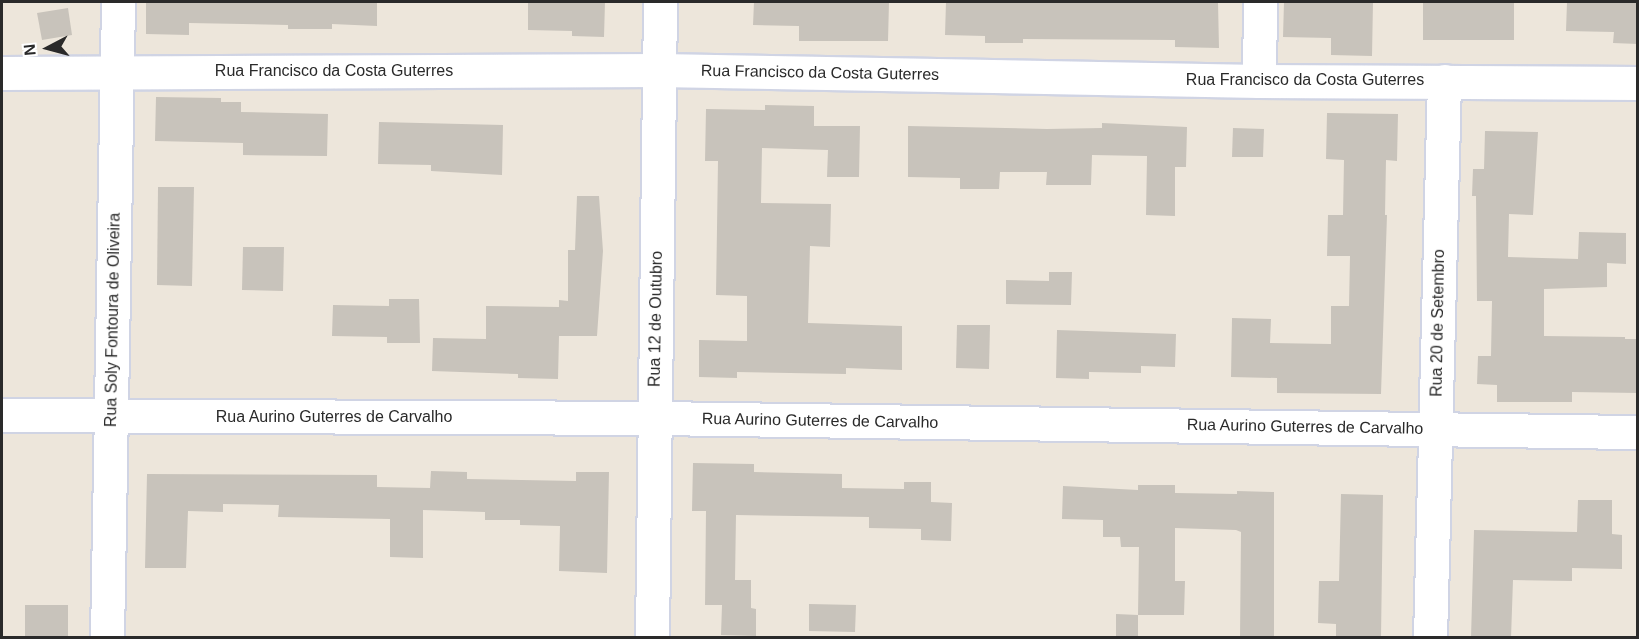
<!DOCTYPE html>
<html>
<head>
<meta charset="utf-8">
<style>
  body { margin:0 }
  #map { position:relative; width:1639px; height:639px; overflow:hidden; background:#ede6db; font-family:Arial,sans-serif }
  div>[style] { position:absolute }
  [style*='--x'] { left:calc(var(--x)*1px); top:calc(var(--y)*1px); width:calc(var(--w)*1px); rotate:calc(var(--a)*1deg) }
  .building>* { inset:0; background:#c8c3bb }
  .roads { filter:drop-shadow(2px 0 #d0d4e4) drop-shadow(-2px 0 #d0d4e4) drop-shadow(0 2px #d0d4e4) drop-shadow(0 -2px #d0d4e4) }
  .minor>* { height:33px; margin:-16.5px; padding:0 16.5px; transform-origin:16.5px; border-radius:16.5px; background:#fff }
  span { translate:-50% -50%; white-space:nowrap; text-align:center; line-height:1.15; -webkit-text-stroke:6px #fff; paint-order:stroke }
  .street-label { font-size:16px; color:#2a2a2a }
  .frame { position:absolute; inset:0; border:3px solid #2a2a2a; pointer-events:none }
  .north { position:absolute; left:18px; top:18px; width:60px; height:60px; -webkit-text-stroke:4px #fff; paint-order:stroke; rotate:264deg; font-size:16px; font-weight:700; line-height:24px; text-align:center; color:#2a2a2a }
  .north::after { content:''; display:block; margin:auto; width:21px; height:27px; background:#2a2a2a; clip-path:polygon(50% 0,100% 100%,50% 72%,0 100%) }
</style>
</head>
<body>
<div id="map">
  <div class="building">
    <div style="clip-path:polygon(146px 2px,377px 2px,377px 26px,332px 24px,332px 29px,288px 29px,288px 25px,189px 23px,189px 35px,146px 34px)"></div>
    <div style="clip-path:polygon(528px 2px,605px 2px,604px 37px,572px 36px,572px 31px,528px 30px)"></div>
    <div style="clip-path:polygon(754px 2px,889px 2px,888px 41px,799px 41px,799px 26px,753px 25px)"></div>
    <div style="clip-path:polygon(946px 2px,1218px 2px,1219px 48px,1175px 47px,1175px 40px,1023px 39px,1023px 43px,985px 43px,985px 36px,945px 35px)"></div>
    <div style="clip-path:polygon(1284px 2px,1373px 2px,1372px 56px,1331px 55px,1331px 38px,1283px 37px)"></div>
    <div style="clip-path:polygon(1423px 2px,1514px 2px,1514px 40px,1423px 40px)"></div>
    <div style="clip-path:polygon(1567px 2px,1638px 2px,1638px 44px,1613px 43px,1614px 32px,1566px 31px)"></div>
    <div style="clip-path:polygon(68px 8px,72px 35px,42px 40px,37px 13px)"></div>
    <div style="clip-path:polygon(156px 97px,221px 98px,221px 102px,241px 102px,241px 112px,328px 114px,327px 156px,243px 155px,243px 143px,155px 141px)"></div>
    <div style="clip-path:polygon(765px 105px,814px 106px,814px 126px,860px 126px,859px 177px,827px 177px,828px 150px,762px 148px,761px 203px,831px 204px,830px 247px,810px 246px,808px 323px,902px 326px,902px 370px,846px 368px,846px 374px,737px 372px,737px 378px,699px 377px,699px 340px,747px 341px,747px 296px,716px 295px,718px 161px,705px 161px,706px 109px,765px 110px)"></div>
    <div style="clip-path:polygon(1327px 113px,1398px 114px,1397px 161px,1386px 160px,1385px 215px,1387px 215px,1381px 394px,1277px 393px,1277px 378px,1231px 377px,1232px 318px,1271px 319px,1270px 343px,1331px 344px,1331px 306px,1349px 306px,1350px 256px,1327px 256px,1328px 215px,1343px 215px,1344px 160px,1326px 159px)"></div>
    <div style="clip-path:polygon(379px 122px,503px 125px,502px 175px,431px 171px,431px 165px,378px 164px)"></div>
    <div style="clip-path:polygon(1102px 123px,1187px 127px,1186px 167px,1175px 167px,1175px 216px,1146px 215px,1147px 156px,1092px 155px,1091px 185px,1046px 185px,1047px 172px,1000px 172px,999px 189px,960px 189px,960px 178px,908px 177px,908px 126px,1047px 129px,1102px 128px)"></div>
    <div style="clip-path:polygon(1233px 128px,1264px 129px,1263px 157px,1232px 157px)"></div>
    <div style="clip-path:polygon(1485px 131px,1538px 132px,1533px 215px,1509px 214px,1508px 257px,1578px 259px,1579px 232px,1626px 233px,1626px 264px,1607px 263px,1607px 287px,1544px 289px,1544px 336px,1625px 337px,1625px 339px,1638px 339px,1638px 393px,1572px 392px,1572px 402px,1497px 402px,1497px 385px,1477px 384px,1478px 356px,1491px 356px,1492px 301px,1477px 301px,1476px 196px,1472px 196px,1473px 169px,1484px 169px)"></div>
    <div style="clip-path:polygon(158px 187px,194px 187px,192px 286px,157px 285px)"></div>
    <div style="clip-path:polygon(577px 196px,599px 196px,603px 251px,597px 336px,559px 336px,558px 379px,518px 378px,518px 374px,432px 371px,433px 338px,486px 339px,486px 306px,559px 307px,559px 300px,568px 301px,568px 250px,575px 250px)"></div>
    <div style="clip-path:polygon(243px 247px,284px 247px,283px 291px,242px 290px)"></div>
    <div style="clip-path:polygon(1049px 272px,1072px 272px,1071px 305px,1006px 304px,1006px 280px,1049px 281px)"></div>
    <div style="clip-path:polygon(389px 299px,419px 299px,420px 343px,387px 343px,387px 337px,332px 336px,333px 305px,389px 306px)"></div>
    <div style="clip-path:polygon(957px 325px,990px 325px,989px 369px,956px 368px)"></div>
    <div style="clip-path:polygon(1057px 330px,1176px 334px,1175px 367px,1141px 366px,1141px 373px,1089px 372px,1089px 379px,1056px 378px)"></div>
    <div style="clip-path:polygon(693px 463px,754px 464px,754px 472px,842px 474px,842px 488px,904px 489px,904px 482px,931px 482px,931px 502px,952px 503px,951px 541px,921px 540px,921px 529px,869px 528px,869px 517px,736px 515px,735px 580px,751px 580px,751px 608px,756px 609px,756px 636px,721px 635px,722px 605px,705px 605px,706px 511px,692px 511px)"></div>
    <div style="clip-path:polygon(431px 471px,467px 472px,467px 479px,576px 481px,576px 472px,609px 472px,607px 573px,559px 571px,560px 526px,520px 525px,520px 520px,485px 520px,485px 512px,423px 510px,423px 558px,390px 557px,390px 519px,278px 517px,279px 505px,223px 504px,223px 512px,188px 511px,186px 568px,145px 568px,147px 474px,377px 475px,377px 487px,430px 488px)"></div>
    <div style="clip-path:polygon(1138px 485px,1175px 485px,1175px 493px,1237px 494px,1237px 491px,1274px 492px,1274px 638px,1240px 638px,1241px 532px,1236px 530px,1175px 528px,1175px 581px,1185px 581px,1184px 615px,1138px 615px,1139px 547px,1121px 547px,1120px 537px,1103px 537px,1103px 520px,1062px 519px,1063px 486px,1138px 490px)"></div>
    <div style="clip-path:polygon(1341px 494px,1383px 495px,1381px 638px,1336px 638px,1336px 624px,1318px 623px,1319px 581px,1339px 581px)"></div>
    <div style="clip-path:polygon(1578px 500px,1612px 500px,1612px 534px,1622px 535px,1622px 569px,1572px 568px,1572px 581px,1513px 580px,1511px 638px,1471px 638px,1474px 530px,1577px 532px)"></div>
    <div style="clip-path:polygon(809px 604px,856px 605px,855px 632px,809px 631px)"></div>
    <div style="clip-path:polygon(25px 605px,68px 605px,68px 638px,25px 638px)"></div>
    <div style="clip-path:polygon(1116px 614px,1138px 615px,1138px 638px,1116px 638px)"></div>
  </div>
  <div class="roads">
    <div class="minor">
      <div style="--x:2;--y:73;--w:657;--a:-0.26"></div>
      <div style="--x:659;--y:70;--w:600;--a:1.05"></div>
      <div style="--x:1259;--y:81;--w:379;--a:0.3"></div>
      <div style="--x:1259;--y:81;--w:79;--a:-89.3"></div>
      <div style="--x:2;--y:415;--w:652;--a:0.26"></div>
      <div style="--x:654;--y:418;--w:984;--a:0.82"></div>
      <div style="--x:107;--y:638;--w:636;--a:-89.01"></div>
      <div style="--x:652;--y:638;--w:636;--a:-89.28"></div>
      <div style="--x:1430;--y:638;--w:557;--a:-88.56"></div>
    </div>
  </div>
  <div class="street-label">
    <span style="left:334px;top:71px">Rua Francisco da Costa Guterres</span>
    <span style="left:820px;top:73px;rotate:1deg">Rua Francisco da Costa Guterres</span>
    <span style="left:1305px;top:80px">Rua Francisco da Costa Guterres</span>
    <span style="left:656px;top:319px;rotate:-89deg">Rua 12 de Outubro</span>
    <span style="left:113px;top:320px;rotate:-89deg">Rua Soly Fontoura de Oliveira</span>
    <span style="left:1438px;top:323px;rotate:-89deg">Rua 20 de Setembro</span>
    <span style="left:334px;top:417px">Rua Aurino Guterres de Carvalho</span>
    <span style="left:820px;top:421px;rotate:1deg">Rua Aurino Guterres de Carvalho</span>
    <span style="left:1305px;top:427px;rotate:1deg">Rua Aurino Guterres de Carvalho</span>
  </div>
  <div class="frame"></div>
  <div class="north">N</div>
</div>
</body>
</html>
